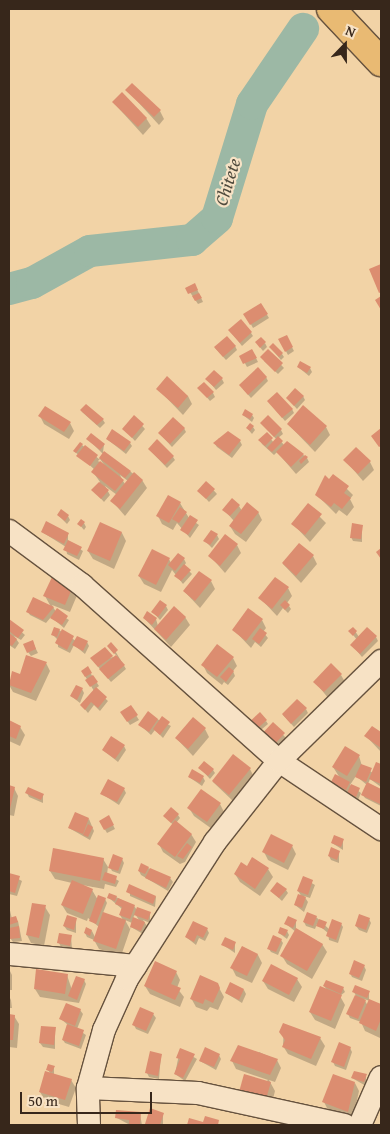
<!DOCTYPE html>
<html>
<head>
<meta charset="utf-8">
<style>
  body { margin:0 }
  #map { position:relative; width:390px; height:1134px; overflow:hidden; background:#f2d3a6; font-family:"Gentium Book Plus",serif }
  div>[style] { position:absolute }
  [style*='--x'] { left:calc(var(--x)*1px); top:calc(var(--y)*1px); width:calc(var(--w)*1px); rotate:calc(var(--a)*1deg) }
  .shadow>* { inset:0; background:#0003 }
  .river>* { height:32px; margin:-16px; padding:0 16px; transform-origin:16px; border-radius:16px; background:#9cb8a5 }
  .building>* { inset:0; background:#dc8d70 }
  .roads { filter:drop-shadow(1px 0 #66523e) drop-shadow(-1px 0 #66523e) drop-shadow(0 1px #66523e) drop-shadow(0 -1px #66523e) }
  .minor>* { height:22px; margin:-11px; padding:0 11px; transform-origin:11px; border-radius:11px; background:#f7e2c5 }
  .major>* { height:28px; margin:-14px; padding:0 14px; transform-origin:14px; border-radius:14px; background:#e9ba73 }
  span { translate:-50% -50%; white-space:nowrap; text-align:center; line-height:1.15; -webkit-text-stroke:4.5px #f7e2c5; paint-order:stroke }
  .water-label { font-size:18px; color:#504b3e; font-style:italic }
  .frame { position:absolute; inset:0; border:10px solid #37271b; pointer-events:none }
  .north { position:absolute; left:320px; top:20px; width:50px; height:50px; -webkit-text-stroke:4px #f7e2c5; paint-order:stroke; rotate:22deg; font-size:14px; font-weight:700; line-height:20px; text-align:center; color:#37271b }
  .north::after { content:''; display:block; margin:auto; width:18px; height:22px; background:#37271b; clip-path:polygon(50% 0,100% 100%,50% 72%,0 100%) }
  .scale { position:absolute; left:20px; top:1092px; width:132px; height:22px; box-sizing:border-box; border:2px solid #37271b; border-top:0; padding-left:6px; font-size:15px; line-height:18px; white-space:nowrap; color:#37271b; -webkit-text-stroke:4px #f7e2c5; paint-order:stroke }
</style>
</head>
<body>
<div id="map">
  <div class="shadow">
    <div style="clip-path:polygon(127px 90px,160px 111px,164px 119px,159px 125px)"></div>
    <div style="clip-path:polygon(113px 102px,146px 118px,151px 126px,143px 135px)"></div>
    <div style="clip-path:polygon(187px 288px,197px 289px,203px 302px,198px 304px)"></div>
    <div style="clip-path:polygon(261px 305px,269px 318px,253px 328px,245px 314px)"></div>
    <div style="clip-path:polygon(230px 331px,251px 333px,253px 336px,242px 346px)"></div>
    <div style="clip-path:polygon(286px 336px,294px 351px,288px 355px,280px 340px)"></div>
    <div style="clip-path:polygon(265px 343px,267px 347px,263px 351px,259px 346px)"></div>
    <div style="clip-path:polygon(235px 346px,237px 350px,226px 360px,215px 348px)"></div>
    <div style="clip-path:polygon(270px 347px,282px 354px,284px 357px,281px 360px)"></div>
    <div style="clip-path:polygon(252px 350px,258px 362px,247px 367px,241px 356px)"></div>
    <div style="clip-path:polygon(268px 351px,284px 368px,278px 374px,264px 361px)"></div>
    <div style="clip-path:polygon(298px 367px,310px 368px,312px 372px,309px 376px)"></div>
    <div style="clip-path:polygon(266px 377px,268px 381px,251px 398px,243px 389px)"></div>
    <div style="clip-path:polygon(207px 379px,222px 379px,224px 383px,216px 390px)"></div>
    <div style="clip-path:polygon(199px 388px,213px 393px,215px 397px,210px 401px)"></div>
    <div style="clip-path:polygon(158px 389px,188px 396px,192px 404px,183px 415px)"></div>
    <div style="clip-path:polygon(303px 396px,305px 400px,297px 409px,287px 398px)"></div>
    <div style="clip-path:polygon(268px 401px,292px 409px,294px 413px,285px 421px)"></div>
    <div style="clip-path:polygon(81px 411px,103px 420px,105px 423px,100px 428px)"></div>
    <div style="clip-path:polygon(243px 415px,252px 415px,254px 418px,252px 422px)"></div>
    <div style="clip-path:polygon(40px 416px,70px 423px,74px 431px,69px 439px,44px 424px)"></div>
    <div style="clip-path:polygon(134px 417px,145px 429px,135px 441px,124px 429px)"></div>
    <div style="clip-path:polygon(261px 423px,281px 430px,283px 434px,278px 438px,284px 445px,287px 442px,307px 458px,309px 462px,296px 474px,277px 452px,274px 455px,262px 444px,260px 440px,267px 434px,274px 443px,277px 440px)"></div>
    <div style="clip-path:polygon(288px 424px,326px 427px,330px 435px,315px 452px)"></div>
    <div style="clip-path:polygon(253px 427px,255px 430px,252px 434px,247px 428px)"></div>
    <div style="clip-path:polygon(184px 428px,186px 432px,172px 447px,159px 433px)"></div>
    <div style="clip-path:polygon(219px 438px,240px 441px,242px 445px,232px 458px,217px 447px,215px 444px)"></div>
    <div style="clip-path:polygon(evenodd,88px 439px,104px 445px,103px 452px,142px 480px,147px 488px,125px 516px,112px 501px,117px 495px,105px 486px,110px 495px,104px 502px,93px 490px,100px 482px,93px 472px,95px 470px,74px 451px,82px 445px,99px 459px,103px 454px,88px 439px,100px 459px,105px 466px,98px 461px,100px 459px,88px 439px,120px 475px,128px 481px,125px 484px,123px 481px,120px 475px)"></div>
    <div style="clip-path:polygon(107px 439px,130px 443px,132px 446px,126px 454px)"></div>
    <div style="clip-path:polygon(149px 449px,173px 457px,175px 460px,167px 468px)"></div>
    <div style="clip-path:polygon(345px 460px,370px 462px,374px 470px,363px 481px)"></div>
    <div style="clip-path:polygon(334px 476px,353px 495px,350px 499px,354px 507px,347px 516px,339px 510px,336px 514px,317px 495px,325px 477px,330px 481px)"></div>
    <div style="clip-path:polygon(206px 482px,217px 494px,209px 502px,199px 491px)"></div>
    <div style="clip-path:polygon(180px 503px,189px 518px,199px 525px,190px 538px,177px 523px,173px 530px,162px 524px,158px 516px)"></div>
    <div style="clip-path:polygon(308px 505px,326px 523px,310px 542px,293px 524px)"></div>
    <div style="clip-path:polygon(239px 506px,242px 511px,258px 512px,262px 520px,246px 542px,235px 534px,230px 526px,234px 521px,224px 510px)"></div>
    <div style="clip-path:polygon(58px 515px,68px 516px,70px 520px,67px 524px)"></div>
    <div style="clip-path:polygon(84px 523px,86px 527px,84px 530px,79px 524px)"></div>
    <div style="clip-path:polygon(100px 524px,122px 533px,126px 541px,114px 569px,93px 559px,88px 551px)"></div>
    <div style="clip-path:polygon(362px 526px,362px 542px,353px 541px,351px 537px)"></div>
    <div style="clip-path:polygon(42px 532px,68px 534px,68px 541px,83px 551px,79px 560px,67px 554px,66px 547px)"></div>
    <div style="clip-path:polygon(217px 535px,219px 539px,212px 548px,205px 541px)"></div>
    <div style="clip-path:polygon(237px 545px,241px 553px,225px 573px,210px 556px)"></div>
    <div style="clip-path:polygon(313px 556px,317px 564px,301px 583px,283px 564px)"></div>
    <div style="clip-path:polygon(169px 559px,171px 563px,184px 559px,186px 563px,184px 566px,192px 574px,183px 584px,172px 570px,161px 592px,144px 584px,139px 576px)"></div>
    <div style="clip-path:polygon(211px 581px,215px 589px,200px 608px,184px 591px)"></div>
    <div style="clip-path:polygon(73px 585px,78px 593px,70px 612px,52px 605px,56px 612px,69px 620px,64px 628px,51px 617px,46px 623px,30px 615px,28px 612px,51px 607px,45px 596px)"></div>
    <div style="clip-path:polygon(288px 588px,292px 596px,287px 603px,291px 609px,288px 613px,283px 608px,277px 616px,260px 598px)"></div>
    <div style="clip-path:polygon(166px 606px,168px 610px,160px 620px,153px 612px)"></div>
    <div style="clip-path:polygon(185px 617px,190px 625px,171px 647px,144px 618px,156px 619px,158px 626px)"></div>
    <div style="clip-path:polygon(262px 620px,266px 628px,263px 632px,268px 638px,261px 647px,255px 642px,251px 648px,234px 630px)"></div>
    <div style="clip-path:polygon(9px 621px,25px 635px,21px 640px,14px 636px,19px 643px,15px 649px,9px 645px)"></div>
    <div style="clip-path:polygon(353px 628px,359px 637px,376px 637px,378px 641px,362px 657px,352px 645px,357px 640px,350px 631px)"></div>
    <div style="clip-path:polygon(59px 630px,76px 641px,87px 642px,89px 646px,85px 654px,74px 645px,70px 653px,58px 647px,58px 640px,52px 634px)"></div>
    <div style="clip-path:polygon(111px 644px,126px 669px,111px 682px,94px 662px,117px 656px,111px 650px)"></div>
    <div style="clip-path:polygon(34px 645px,38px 653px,31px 656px,28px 652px)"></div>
    <div style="clip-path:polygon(233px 658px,237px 666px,233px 671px,235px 676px,228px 685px,224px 682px,222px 685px,207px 673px,203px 665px)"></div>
    <div style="clip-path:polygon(46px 663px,50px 671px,36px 701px,13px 692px,9px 685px,13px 673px,21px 675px)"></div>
    <div style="clip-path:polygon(87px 668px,99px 686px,95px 689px,108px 701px,100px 711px,94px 705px,88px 713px,82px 706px,94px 691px,82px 671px)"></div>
    <div style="clip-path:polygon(341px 675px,345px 682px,329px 699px,315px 682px)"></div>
    <div style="clip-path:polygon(82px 689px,84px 693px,80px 703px,71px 696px)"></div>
    <div style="clip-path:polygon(131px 707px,139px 720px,130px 725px,122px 713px)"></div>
    <div style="clip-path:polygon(306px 709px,308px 713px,294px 727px,283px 715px)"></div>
    <div style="clip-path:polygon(157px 719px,171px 726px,163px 738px,155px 730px,151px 735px,140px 725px)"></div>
    <div style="clip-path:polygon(266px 721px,268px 724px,255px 735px,250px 729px)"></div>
    <div style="clip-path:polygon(9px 722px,20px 727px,25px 735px,20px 746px,9px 741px)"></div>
    <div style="clip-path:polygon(273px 724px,286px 738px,273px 752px)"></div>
    <div style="clip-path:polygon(372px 727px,381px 734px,381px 752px,366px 736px)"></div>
    <div style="clip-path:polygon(205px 729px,209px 737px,193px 756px,177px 739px)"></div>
    <div style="clip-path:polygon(124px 746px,126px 750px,118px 762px,103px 750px)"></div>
    <div style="clip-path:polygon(359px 756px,362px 766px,373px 773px,377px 763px,381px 765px,381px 787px,370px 779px,368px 784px,381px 790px,381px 806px,365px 798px,363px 795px,367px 785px,356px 776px,350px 785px,361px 793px,358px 800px,332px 782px,340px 778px,333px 767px)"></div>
    <div style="clip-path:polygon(200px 768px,213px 770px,215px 773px,210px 779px)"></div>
    <div style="clip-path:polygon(250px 769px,254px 777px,234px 802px,213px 782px)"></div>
    <div style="clip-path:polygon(189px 777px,203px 777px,205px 781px,202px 786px)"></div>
    <div style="clip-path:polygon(9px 787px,14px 788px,18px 796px,14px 816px,9px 815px)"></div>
    <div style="clip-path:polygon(124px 789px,126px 793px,119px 805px,102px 794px)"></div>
    <div style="clip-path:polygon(27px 793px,43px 795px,43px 803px,29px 797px)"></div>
    <div style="clip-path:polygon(220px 804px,224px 812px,212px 829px,194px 816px,189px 808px)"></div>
    <div style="clip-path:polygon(178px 815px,180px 818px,176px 823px,191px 834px,196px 842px,185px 862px,180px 864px,163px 852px,159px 844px,173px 825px,165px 816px)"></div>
    <div style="clip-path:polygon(109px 817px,115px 829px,107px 833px,100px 821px)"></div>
    <div style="clip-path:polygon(89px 819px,94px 831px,90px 840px,69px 828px)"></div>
    <div style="clip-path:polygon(343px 840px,343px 850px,332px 843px)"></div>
    <div style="clip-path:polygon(292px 846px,296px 854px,288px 870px,268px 860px,264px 852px)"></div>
    <div style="clip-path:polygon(evenodd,54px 849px,103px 859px,108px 867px,107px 874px,119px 881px,116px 887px,105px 884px,104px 889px,82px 885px,92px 890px,98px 900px,105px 899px,107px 903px,103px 913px,123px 920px,120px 915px,122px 909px,109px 898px,116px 897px,134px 906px,137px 910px,150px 913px,150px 923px,143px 920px,147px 926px,143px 934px,131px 927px,121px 956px,99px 949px,94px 940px,87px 937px,85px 933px,92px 931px,95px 937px,99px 927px,88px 918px,87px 921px,67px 913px,62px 905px,72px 883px,55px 879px,50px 871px,54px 849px,135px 914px,139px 920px,133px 918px,135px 914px,54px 849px,125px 920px,132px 923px,130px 929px,125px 920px)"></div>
    <div style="clip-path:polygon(339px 852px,339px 863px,331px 860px,329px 856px)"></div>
    <div style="clip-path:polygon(122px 859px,124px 863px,120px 874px,112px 871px,110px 867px)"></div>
    <div style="clip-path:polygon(148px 868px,170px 878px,173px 882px,168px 891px,141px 875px,139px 871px)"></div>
    <div style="clip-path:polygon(247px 868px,268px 869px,273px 877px,260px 896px,240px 882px,235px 874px)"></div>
    <div style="clip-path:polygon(9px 874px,22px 881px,17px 896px,9px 894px)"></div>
    <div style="clip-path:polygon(303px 878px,315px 885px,310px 898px,304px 896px,308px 902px,304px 912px,295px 905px,302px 897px,298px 891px)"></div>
    <div style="clip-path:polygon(130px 886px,156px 897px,155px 907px,130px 896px)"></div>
    <div style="clip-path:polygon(286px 890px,288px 893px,282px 901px,271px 891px)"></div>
    <div style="clip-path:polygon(9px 906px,12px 919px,18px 921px,22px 941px,13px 942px,10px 938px,9px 944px)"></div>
    <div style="clip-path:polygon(45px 907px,50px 915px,44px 946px,31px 943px,27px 935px)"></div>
    <div style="clip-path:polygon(316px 917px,330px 930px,341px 924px,343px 927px,338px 943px,329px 940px,328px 933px,317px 924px,315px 929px,306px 926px,304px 922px)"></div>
    <div style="clip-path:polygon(76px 919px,76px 933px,67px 930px,64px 926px)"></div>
    <div style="clip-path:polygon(369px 919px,371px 923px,367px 933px,359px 930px,356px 926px)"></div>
    <div style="clip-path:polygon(296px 921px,296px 929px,322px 944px,327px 952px,312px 979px,287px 964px,282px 956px,296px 932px,286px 924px)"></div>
    <div style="clip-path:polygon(207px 929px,209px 933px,205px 941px,199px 938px,196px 945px,186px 937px)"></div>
    <div style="clip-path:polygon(287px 931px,289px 935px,287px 939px,279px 933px)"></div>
    <div style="clip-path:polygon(71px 936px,72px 949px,61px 947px,59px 943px)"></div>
    <div style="clip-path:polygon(281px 940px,283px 943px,278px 955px,271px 952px,269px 949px)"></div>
    <div style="clip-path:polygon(235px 943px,235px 953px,223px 945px)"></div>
    <div style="clip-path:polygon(242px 947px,258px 955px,262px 963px,252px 983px,236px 976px,232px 968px)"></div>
    <div style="clip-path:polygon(364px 966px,366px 970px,362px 981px,352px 977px,350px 973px)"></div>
    <div style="clip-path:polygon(9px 969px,12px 975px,12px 990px,9px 990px)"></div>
    <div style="clip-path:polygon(37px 971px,67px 975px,72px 990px,84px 980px,86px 984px,79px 1003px,40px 997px,35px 989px)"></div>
    <div style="clip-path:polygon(176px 972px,180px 980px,177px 988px,184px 997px,180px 1007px,150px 994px,145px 986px)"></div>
    <div style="clip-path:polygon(297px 979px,302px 987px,294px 1002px,268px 989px,263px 981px)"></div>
    <div style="clip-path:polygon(217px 984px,224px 997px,218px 1010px,210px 1007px,207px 1011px,196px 1007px,191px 998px)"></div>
    <div style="clip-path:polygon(324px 986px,343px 988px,345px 992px,340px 996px,345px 1005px,335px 1029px,315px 1020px,310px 1012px,327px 990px)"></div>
    <div style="clip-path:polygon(244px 990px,246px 994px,242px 1003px,226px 993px)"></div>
    <div style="clip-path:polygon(evenodd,354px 992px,369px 992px,369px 1000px,381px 1006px,380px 1038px,365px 1031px,361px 1022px,350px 1018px,348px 1014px,356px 996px,354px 992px,364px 999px,370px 1001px,368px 1006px,364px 999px)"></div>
    <div style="clip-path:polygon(9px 996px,11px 1000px,12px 1008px,9px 1008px)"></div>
    <div style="clip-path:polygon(80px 1010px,83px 1014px,77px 1029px,86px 1035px,81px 1049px,65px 1043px,63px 1040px,68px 1025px,61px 1019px)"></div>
    <div style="clip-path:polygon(153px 1014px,156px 1018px,148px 1034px,136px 1029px,134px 1025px)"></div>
    <div style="clip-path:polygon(9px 1016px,14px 1016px,19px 1024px,17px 1048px,9px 1047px)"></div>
    <div style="clip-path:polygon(284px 1024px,320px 1038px,325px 1046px,316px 1066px,288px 1054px,283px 1046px)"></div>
    <div style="clip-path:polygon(55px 1029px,55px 1049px,43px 1047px,40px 1043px)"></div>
    <div style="clip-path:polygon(350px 1048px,352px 1052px,346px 1070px,335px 1066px,333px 1062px)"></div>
    <div style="clip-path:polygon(180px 1049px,197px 1059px,185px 1081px,175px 1074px)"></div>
    <div style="clip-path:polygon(259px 1052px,277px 1060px,281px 1068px,275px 1082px,269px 1080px,275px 1091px,271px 1107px,245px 1100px,268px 1080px,236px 1069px,232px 1061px,257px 1055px)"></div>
    <div style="clip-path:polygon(161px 1055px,159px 1079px,149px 1077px,147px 1073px)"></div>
    <div style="clip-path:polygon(219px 1055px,221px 1059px,216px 1070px,200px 1061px)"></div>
    <div style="clip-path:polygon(54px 1067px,54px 1075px,71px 1080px,76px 1088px,69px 1107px,45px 1100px,40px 1092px,50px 1073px,48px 1070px)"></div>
    <div style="clip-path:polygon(366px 1075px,366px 1086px,352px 1078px)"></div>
    <div style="clip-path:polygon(355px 1083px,359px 1091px,353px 1119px,328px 1110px,324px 1102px)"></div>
    <div style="clip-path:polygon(140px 1114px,142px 1125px,130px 1125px,117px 1118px)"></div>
    <div style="clip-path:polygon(163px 1114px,163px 1125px,147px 1125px,146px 1124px)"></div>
  </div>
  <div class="river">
    <div style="--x:9;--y:289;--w:24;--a:-15"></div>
    <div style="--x:32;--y:283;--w:66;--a:-28.9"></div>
    <div style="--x:90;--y:251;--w:103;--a:-6.2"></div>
    <div style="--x:192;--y:240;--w:33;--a:-41"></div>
    <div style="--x:217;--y:218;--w:119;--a:-72.9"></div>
    <div style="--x:252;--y:104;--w:91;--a:-55.8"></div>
  </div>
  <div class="building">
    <div style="clip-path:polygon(132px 83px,161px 110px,154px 117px,125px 90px)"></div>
    <div style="clip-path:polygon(122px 92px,147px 118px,138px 127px,112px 102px)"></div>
    <div style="clip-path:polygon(381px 264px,381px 292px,379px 293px,369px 269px)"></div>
    <div style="clip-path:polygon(195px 283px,198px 290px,188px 294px,185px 288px)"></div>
    <div style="clip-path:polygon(199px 293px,202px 298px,195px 301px,192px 296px)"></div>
    <div style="clip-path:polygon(381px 296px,381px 310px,375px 300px)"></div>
    <div style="clip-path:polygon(261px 303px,268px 314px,250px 325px,243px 314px)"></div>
    <div style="clip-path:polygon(241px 319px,252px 332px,240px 343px,228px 330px)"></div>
    <div style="clip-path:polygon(287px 335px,293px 347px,285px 352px,278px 339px)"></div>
    <div style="clip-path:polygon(227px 336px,236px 346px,223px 357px,214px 347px)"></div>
    <div style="clip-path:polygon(261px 337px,266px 342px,260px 348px,255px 342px)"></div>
    <div style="clip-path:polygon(273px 343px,283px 353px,279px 357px,269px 347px)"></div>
    <div style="clip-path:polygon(252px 349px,257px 358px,243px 364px,239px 356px)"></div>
    <div style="clip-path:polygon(268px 349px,283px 363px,275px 372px,260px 357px)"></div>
    <div style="clip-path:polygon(300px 361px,311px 367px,307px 373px,297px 367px)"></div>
    <div style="clip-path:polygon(258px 367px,267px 377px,248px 395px,239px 385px)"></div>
    <div style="clip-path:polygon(214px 370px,223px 378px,214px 387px,205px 379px)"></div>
    <div style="clip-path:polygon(167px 376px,188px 396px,178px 408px,156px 389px)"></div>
    <div style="clip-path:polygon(204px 382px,214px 392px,207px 398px,197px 388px)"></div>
    <div style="clip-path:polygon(295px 388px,304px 396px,294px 406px,286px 398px)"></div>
    <div style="clip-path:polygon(277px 392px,293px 409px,282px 418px,267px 401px)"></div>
    <div style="clip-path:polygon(86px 404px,104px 419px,97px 425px,80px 410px)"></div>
    <div style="clip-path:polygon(303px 405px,327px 426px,310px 445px,287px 424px)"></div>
    <div style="clip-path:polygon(45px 406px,71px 422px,64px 432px,38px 416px)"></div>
    <div style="clip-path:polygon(245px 409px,253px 414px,250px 419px,242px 415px)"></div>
    <div style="clip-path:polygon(134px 415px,144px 424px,132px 438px,122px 429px)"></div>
    <div style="clip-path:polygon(268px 415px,282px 429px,274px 437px,260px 423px)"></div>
    <div style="clip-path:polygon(173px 417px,185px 428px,170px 444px,158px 433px)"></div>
    <div style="clip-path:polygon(250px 423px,254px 426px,250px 431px,246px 428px)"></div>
    <div style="clip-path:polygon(381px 428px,381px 446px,379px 447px,371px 436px)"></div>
    <div style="clip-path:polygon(112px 429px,131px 442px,124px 451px,106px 439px)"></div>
    <div style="clip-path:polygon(228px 431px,241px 440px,229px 455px,213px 443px)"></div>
    <div style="clip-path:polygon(267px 432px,273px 438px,265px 446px,258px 440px)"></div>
    <div style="clip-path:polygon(91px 433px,105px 444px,100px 450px,86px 439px)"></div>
    <div style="clip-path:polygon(278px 436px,283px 441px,272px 452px,267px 448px)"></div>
    <div style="clip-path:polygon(157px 439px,174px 456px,165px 465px,148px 449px)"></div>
    <div style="clip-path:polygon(287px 441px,304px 454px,291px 467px,276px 452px)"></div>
    <div style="clip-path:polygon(80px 442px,83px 444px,76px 453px,73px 451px)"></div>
    <div style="clip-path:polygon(85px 445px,98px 455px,90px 466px,76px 456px)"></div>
    <div style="clip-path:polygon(356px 447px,371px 461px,358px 474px,343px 460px)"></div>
    <div style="clip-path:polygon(104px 451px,131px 471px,125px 478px,99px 458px)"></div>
    <div style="clip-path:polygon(305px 455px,308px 457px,301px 464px,299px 461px)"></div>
    <div style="clip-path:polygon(100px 461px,124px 480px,115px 491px,91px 472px)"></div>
    <div style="clip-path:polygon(134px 472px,143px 480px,120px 509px,110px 501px)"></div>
    <div style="clip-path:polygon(333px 474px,349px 486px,344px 493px,351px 498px,342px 509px,334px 503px,331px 507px,315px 495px,325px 475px,329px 479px)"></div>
    <div style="clip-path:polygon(206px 481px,215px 489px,206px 499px,197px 491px)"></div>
    <div style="clip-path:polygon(99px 482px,109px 490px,101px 499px,91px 490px)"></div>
    <div style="clip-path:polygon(168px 495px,181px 502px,169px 523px,156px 516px)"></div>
    <div style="clip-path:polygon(232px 498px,240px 505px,230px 516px,222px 510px)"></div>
    <div style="clip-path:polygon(247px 502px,259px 512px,241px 534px,229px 526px)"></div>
    <div style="clip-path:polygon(308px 503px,322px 514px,305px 535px,291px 524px)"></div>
    <div style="clip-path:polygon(180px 507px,187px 512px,179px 523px,172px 519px)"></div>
    <div style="clip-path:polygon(61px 509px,69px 515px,65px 521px,57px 515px)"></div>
    <div style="clip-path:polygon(190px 515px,198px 520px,188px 535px,180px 530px)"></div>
    <div style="clip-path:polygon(81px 519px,85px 522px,81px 527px,77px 524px)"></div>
    <div style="clip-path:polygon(46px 521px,69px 533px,64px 544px,41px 532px)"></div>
    <div style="clip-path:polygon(100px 522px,122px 532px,110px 561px,87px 551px)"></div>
    <div style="clip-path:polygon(352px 523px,363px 525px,361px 539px,350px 538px)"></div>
    <div style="clip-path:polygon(211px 530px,218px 534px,210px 545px,203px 541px)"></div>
    <div style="clip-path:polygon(225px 534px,238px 544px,220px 566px,208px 556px)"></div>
    <div style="clip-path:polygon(68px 540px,82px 547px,77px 556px,63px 550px)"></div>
    <div style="clip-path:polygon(299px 543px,314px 555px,296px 576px,282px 563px)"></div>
    <div style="clip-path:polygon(381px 548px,381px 559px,376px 552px)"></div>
    <div style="clip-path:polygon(152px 549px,170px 558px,156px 585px,138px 576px)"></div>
    <div style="clip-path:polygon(178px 553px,185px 558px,175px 571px,168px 565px)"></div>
    <div style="clip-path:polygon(184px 564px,191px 570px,181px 581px,174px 576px)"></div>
    <div style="clip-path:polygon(199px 571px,212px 580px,195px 601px,183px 591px)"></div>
    <div style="clip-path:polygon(53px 575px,74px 584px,65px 605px,43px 596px)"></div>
    <div style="clip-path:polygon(275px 577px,289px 587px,272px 609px,258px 598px)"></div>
    <div style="clip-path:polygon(33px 597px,54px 607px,43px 620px,26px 612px)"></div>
    <div style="clip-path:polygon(160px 600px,167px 605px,158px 617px,151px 612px)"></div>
    <div style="clip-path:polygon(285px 600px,290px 605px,285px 610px,280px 605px)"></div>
    <div style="clip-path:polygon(174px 606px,186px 617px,166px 640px,154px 629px)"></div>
    <div style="clip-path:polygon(57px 608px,68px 616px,62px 625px,50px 618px)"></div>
    <div style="clip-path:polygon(248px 608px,263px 619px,246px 641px,232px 630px)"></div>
    <div style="clip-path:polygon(147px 611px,157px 618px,152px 625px,143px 618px)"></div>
    <div style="clip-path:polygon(9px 619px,24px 630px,18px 638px,9px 631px)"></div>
    <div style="clip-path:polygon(54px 627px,60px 629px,57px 637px,51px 635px)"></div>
    <div style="clip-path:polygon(353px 627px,357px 631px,353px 636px,348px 631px)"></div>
    <div style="clip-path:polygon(367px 627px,377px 636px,360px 654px,350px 645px)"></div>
    <div style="clip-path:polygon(260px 628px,267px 633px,259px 644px,252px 639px)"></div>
    <div style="clip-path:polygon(62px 629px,74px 636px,67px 650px,55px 643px)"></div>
    <div style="clip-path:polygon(9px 633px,17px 639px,12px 646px,9px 644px)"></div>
    <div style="clip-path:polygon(77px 636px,88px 641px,83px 651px,72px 645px)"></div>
    <div style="clip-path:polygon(33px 640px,36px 649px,27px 653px,23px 644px)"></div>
    <div style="clip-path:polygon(111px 642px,118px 650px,114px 654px,107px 646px)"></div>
    <div style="clip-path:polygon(217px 644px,234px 657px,217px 677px,201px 665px)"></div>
    <div style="clip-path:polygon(105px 647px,113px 656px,98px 667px,90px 658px)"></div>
    <div style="clip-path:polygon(26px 655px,47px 662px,31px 693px,9px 685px,12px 671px,20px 674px)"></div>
    <div style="clip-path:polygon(116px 655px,125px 665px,108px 679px,99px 669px)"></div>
    <div style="clip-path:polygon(331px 663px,342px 674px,324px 692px,313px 682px)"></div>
    <div style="clip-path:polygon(88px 666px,92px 673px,85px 677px,81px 671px)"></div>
    <div style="clip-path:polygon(229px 667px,234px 671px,226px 682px,220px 677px)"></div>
    <div style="clip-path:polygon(93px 675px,98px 682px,90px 687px,85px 680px)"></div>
    <div style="clip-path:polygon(76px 685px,83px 688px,77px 700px,70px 696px)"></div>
    <div style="clip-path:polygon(96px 687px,107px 697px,98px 708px,91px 702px,85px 710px,80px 705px)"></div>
    <div style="clip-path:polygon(297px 699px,307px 708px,291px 724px,282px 714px)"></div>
    <div style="clip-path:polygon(131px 705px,138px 715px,127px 722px,120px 712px)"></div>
    <div style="clip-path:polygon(148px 711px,158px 719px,149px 732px,138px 725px)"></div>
    <div style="clip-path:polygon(260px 712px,267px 720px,253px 732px,246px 725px)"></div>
    <div style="clip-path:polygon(162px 716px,170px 722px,160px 735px,153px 729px)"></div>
    <div style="clip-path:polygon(193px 717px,206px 728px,188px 749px,175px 738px)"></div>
    <div style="clip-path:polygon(9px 720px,21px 726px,16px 739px,9px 736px)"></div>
    <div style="clip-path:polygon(273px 722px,285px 733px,270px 749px,258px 738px)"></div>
    <div style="clip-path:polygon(372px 726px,381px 732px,381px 748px,364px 736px)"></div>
    <div style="clip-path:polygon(111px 736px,125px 745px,115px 759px,102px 750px)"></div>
    <div style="clip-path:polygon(345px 746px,360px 755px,347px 776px,332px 767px)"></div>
    <div style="clip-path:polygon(233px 754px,251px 768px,229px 795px,212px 781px)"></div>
    <div style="clip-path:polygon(204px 761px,214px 769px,208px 776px,198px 768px)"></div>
    <div style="clip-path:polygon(376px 762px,381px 764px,381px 784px,369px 779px)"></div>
    <div style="clip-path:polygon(361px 764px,372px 768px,366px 782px,355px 777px)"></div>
    <div style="clip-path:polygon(192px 769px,204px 776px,200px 783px,188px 777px)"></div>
    <div style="clip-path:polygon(335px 774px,350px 782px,346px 790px,331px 782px)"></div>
    <div style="clip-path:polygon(108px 779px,125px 788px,117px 802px,100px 794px)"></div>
    <div style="clip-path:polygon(367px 782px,381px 789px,380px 804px,361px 795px)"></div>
    <div style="clip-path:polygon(351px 784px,360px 788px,356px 797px,347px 793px)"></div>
    <div style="clip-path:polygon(9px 785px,15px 787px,10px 809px,9px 809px)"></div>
    <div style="clip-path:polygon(28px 787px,44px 794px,41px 800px,25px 793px)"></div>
    <div style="clip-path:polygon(201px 789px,221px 803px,207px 822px,187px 808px)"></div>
    <div style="clip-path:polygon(171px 807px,179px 814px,171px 823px,163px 816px)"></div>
    <div style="clip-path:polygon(75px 812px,89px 818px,83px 834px,68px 828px)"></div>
    <div style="clip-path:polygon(109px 815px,114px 825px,104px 830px,99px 821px)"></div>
    <div style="clip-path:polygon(175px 820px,192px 834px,175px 857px,157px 844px)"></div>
    <div style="clip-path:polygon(88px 824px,93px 827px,88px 837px,83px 835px)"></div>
    <div style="clip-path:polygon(271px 834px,293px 845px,284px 863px,262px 852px)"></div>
    <div style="clip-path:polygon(334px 835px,344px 839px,341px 847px,331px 843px)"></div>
    <div style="clip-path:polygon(187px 843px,192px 847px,183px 859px,177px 856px)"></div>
    <div style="clip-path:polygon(331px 847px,340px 851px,337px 860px,328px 856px)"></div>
    <div style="clip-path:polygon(53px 848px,104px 858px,100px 881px,49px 871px)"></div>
    <div style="clip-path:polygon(113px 854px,123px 858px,118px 871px,108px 868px)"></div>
    <div style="clip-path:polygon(252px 857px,269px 868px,255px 889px,234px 874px,241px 862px,247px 866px)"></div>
    <div style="clip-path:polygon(141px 863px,149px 867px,145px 874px,138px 871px)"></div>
    <div style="clip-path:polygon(150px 868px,171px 877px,166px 888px,145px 878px)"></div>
    <div style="clip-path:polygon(105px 872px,117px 876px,115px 884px,102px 880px)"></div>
    <div style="clip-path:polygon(9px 873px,20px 876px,15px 893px,9px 891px)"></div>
    <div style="clip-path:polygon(303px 876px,313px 880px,308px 895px,297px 891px)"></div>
    <div style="clip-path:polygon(72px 880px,93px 889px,83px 914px,61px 905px)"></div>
    <div style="clip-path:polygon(277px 882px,287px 889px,279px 898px,270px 891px)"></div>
    <div style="clip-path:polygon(129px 884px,156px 896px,153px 904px,126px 892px)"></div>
    <div style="clip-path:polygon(109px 893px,117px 896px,115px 901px,107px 898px)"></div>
    <div style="clip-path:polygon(298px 894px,306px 897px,302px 908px,294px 905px)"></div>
    <div style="clip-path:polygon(98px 895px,106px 898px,96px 924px,89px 921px)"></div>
    <div style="clip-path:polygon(118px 898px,135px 905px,130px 919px,119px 915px,122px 907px,115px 904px)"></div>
    <div style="clip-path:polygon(32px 903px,46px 905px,39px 938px,26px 935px)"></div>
    <div style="clip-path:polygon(137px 907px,151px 912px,148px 920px,134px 915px)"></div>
    <div style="clip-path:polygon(103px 912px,126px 920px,116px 949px,93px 941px)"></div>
    <div style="clip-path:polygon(307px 912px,317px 916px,313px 926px,303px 922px)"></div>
    <div style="clip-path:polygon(359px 914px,370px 918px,366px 930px,355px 926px)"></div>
    <div style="clip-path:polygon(67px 915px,77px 918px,74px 930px,63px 926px)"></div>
    <div style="clip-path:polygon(16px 916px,18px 922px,9px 925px,9px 918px)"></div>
    <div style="clip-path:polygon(288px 916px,297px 920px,293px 928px,284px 924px)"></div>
    <div style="clip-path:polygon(133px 917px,145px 922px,141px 931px,130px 927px)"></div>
    <div style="clip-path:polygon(319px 919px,327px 922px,324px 929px,316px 926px)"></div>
    <div style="clip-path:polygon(332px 919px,342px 923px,336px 940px,326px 936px)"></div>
    <div style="clip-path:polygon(193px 921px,208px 928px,203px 938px,197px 935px,194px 942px,185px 937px)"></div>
    <div style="clip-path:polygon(19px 926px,20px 938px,9px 939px,9px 928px)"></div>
    <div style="clip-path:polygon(86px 927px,92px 930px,90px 936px,84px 933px)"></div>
    <div style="clip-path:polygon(280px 927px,288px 930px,285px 936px,278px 933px)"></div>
    <div style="clip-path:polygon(296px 928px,323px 944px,307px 971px,280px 956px)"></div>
    <div style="clip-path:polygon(59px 933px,72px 935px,70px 946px,57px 943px)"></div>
    <div style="clip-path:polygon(273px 935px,282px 939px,276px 952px,267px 949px)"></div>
    <div style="clip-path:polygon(225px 937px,236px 942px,233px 950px,221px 945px)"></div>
    <div style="clip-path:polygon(242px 946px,258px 954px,247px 976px,230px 968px)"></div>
    <div style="clip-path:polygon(354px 960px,365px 965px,359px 978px,349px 974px)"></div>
    <div style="clip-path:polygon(155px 961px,177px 971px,171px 984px,181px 988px,175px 1000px,144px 986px)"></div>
    <div style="clip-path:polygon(271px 964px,298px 978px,289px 995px,262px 981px)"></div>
    <div style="clip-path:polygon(36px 969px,68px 974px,65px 994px,34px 989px)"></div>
    <div style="clip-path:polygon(200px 975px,218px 983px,220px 988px,213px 1003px,205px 999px,203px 1004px,190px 999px)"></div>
    <div style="clip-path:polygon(76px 976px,85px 979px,77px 1000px,68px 996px)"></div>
    <div style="clip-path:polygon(326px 980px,344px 987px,341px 994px,323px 986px)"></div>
    <div style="clip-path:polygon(230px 982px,244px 989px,239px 1000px,225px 993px)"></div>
    <div style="clip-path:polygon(355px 985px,370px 991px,367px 998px,352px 992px)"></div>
    <div style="clip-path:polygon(320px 986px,342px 995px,331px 1021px,309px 1012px)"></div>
    <div style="clip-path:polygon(355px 995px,366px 1000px,358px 1019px,346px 1014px)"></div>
    <div style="clip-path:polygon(369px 999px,381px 1004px,381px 1019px,376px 1031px,359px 1023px)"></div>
    <div style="clip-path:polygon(66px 1003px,81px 1009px,75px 1026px,59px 1019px)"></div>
    <div style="clip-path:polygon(140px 1007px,154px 1013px,146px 1031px,132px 1025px)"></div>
    <div style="clip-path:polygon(9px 1014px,15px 1015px,13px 1040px,9px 1040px)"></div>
    <div style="clip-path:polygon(283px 1023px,321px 1037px,311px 1059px,282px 1047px,285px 1040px,279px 1032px)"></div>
    <div style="clip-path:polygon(67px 1024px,84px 1030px,79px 1046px,62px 1040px)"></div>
    <div style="clip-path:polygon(41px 1026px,56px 1027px,54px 1045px,39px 1043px)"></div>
    <div style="clip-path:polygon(339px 1042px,351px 1047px,344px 1067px,331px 1062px)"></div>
    <div style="clip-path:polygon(238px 1045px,278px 1059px,270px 1075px,230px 1061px)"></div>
    <div style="clip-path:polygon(205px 1047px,220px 1054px,214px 1067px,199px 1061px)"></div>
    <div style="clip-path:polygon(180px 1048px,195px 1054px,183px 1078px,174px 1074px,180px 1059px,176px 1058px)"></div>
    <div style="clip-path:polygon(150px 1051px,162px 1054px,158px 1076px,145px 1073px)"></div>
    <div style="clip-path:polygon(48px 1064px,55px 1066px,52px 1072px,46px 1070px)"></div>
    <div style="clip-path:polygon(45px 1071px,72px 1079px,65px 1100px,39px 1092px)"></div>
    <div style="clip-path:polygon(354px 1071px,367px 1074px,364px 1082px,351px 1078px)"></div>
    <div style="clip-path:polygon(244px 1074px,271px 1082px,266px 1099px,239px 1092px)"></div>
    <div style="clip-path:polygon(333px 1074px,355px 1082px,348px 1112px,322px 1102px)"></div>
    <div style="clip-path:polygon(150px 1108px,164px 1113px,160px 1125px,145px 1124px)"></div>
    <div style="clip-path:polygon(116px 1110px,141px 1112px,140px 1125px,129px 1125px,129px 1120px,115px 1118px)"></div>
    <div style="clip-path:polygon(205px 1116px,219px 1120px,218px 1125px,187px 1125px,189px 1118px,203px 1122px)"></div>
  </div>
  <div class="roads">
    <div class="minor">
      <div style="--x:9;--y:531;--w:91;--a:36.5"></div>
      <div style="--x:82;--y:585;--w:264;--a:41.8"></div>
      <div style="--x:279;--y:761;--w:123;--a:33.7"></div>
      <div style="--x:9;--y:954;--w:127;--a:5.4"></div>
      <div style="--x:88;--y:1088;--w:110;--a:2.6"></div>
      <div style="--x:198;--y:1093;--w:150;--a:12.3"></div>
      <div style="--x:89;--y:1125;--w:37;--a:-92"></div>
      <div style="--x:88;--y:1088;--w:60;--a:-74.6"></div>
      <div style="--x:104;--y:1030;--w:56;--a:-65.7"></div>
      <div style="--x:127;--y:979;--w:163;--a:-57.3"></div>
      <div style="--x:215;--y:842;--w:103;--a:-51.7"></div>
      <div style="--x:279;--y:761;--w:143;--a:-44.4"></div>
      <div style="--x:360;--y:1125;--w:52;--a:-66.4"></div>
    </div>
    <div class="major">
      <div style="--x:331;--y:9;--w:73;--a:46.7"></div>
    </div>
  </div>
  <div class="water-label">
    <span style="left:228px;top:182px;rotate:-73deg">Chitete</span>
  </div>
  <div class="frame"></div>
  <div class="north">N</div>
  <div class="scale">50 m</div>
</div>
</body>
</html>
